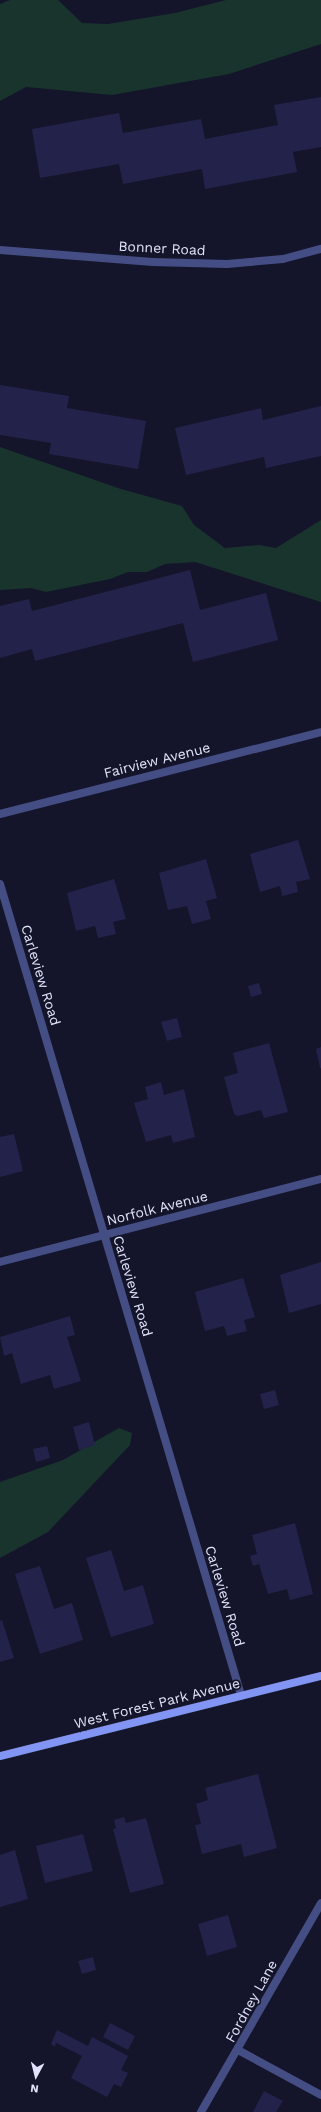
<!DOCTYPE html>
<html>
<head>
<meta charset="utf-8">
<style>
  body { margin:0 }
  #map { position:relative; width:321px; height:2112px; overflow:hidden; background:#14152a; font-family:"Work Sans",sans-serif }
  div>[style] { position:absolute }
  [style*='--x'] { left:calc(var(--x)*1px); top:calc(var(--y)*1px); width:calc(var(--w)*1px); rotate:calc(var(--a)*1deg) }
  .green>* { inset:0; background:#18342d }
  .building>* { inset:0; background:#23224a }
  .service>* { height:8px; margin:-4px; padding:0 4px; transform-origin:4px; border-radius:4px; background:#444e84 }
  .minor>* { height:8px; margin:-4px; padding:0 4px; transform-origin:4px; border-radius:4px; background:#444e84 }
  .secondary>* { height:8px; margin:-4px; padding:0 4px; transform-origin:4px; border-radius:4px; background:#8295f2 }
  span { translate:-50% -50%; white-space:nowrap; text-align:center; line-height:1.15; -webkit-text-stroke:3.5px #14152a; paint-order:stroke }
  .street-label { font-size:14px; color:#e1e3fc }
  .north { position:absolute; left:16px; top:2056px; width:40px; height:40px; -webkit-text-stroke:3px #14152a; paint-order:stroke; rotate:187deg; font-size:11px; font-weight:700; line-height:16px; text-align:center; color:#e1e3fc }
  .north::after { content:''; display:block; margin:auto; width:14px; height:18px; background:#e1e3fc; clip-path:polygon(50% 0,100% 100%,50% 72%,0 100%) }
</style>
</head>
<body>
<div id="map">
  <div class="green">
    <div style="clip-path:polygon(10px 0,58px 0,82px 23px,108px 24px,175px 13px,226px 0,321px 0,321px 44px,229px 74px,112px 95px,26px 87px,0 101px,0 4px)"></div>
    <div style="clip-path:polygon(0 447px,121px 489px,182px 506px,194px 525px,225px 548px,259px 545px,276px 548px,321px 520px,321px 602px,195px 562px,165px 564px,147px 572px,128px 572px,110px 579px,46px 592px,31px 588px,0 590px)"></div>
    <div style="clip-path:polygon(119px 1428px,132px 1433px,130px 1445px,48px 1532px,0 1558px,0 1482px,63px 1460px)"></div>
  </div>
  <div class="building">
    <div style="clip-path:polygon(321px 97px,321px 147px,293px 152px,297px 172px,205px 189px,202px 169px,123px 184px,119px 164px,40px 178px,32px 129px,119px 113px,123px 133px,201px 119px,205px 139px,278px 125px,274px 105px)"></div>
    <div style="clip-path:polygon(0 385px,69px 396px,67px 408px,146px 421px,138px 469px,49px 454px,51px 443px,0 435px)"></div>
    <div style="clip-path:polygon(321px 406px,321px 456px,266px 468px,264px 457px,186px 475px,175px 428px,261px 408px,263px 420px)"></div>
    <div style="clip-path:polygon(190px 570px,200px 610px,266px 593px,278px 640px,193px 662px,183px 623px,35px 661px,32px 649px,0 658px,0 606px,29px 599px,32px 611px)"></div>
    <div style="clip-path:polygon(298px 840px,310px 879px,296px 882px,298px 892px,282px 896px,280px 886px,260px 892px,250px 854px)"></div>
    <div style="clip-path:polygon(206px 859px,217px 898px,206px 901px,211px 919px,192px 924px,187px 906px,168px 910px,159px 873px)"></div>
    <div style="clip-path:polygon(114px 879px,126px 919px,113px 922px,116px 934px,98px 938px,95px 926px,76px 931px,67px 893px)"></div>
    <div style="clip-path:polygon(259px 983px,262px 994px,251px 997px,248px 986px)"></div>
    <div style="clip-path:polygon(177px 1018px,182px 1037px,167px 1041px,161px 1022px)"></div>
    <div style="clip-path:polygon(269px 1043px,288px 1112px,264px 1118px,261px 1110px,238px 1116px,234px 1114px,224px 1077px,238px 1073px,233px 1053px)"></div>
    <div style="clip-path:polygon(321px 1047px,321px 1068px,320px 1068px,316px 1049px)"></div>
    <div style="clip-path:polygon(161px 1082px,164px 1095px,184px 1089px,195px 1137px,173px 1143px,171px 1135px,146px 1142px,134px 1103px,148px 1099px,145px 1087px)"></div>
    <div style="clip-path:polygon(14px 1134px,23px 1171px,0 1177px,0 1137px)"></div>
    <div style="clip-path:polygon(321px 1262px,321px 1304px,289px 1313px,280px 1275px)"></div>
    <div style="clip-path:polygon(243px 1278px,255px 1317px,244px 1320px,247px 1331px,227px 1336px,224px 1326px,205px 1331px,195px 1292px)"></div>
    <div style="clip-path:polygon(70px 1316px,75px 1335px,67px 1337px,81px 1381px,54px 1389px,50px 1375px,21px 1384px,12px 1353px,4px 1356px,0 1337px)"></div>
    <div style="clip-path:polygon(275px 1390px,279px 1405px,264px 1409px,260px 1394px)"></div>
    <div style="clip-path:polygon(89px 1422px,95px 1445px,79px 1450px,73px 1427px)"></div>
    <div style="clip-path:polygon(47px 1446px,50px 1458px,36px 1462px,33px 1449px)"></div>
    <div style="clip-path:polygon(295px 1523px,313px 1594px,290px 1600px,287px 1589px,268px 1594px,259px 1564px,253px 1566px,250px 1556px,257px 1554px,252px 1535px)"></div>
    <div style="clip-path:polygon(111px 1550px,124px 1591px,143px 1585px,154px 1624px,111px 1637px,86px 1558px)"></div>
    <div style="clip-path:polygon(40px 1566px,54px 1609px,72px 1603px,83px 1640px,40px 1654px,15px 1574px)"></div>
    <div style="clip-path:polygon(2px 1620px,14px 1658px,0 1662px,0 1621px)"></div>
    <div style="clip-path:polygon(258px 1774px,277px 1848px,244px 1857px,241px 1844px,202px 1854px,195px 1825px,201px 1824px,196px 1804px,208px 1800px,205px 1788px)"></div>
    <div style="clip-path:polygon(124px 1817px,126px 1823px,146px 1818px,164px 1884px,130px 1893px,113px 1829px,116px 1828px,114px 1820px)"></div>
    <div style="clip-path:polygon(83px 1834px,93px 1871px,45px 1883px,36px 1846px)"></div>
    <div style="clip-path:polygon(15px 1850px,28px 1899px,0 1907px,0 1855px)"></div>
    <div style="clip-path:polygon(228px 1915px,237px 1947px,207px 1956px,198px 1924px)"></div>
    <div style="clip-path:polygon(93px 1957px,96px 1970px,82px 1974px,78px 1961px)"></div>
    <div style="clip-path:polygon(110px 2023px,135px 2036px,128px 2050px,103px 2037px)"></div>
    <div style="clip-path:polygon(57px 2030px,88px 2046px,92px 2037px,128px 2056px,121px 2070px,128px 2073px,121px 2087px,114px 2084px,107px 2097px,71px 2078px,82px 2056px,56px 2043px,55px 2047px,51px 2044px)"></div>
    <div style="clip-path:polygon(264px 2091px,283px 2101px,276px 2112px,253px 2112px)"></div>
  </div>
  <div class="service">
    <div style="--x:238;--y:2050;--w:94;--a:28.5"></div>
  </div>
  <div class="minor">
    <div style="--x:0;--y:250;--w:153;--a:4.5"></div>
    <div style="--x:153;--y:262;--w:74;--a:1.5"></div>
    <div style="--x:227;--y:264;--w:56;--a:-5.1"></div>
    <div style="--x:283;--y:259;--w:39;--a:-15"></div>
    <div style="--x:0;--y:814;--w:331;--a:-14.3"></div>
    <div style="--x:0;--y:884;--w:846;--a:73.45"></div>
    <div style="--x:0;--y:1262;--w:332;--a:-14.5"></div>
    <div style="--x:201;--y:2112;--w:241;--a:-60.1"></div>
  </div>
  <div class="secondary">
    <div style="--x:0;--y:1756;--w:331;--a:-14"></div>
  </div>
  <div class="street-label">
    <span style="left:162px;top:248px;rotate:3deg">Bonner Road</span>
    <span style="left:157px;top:760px;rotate:-14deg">Fairview Avenue</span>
    <span style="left:41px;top:975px;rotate:73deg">Carleview Road</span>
    <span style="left:157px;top:1208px;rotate:-14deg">Norfolk Avenue</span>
    <span style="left:133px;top:1286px;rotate:73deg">Carleview Road</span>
    <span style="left:225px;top:1596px;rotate:73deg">Carleview Road</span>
    <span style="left:157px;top:1703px;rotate:-14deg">West Forest Park Avenue</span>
    <span style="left:251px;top:2001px;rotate:-61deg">Fordney Lane</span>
  </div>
  <div class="north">N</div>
</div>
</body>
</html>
